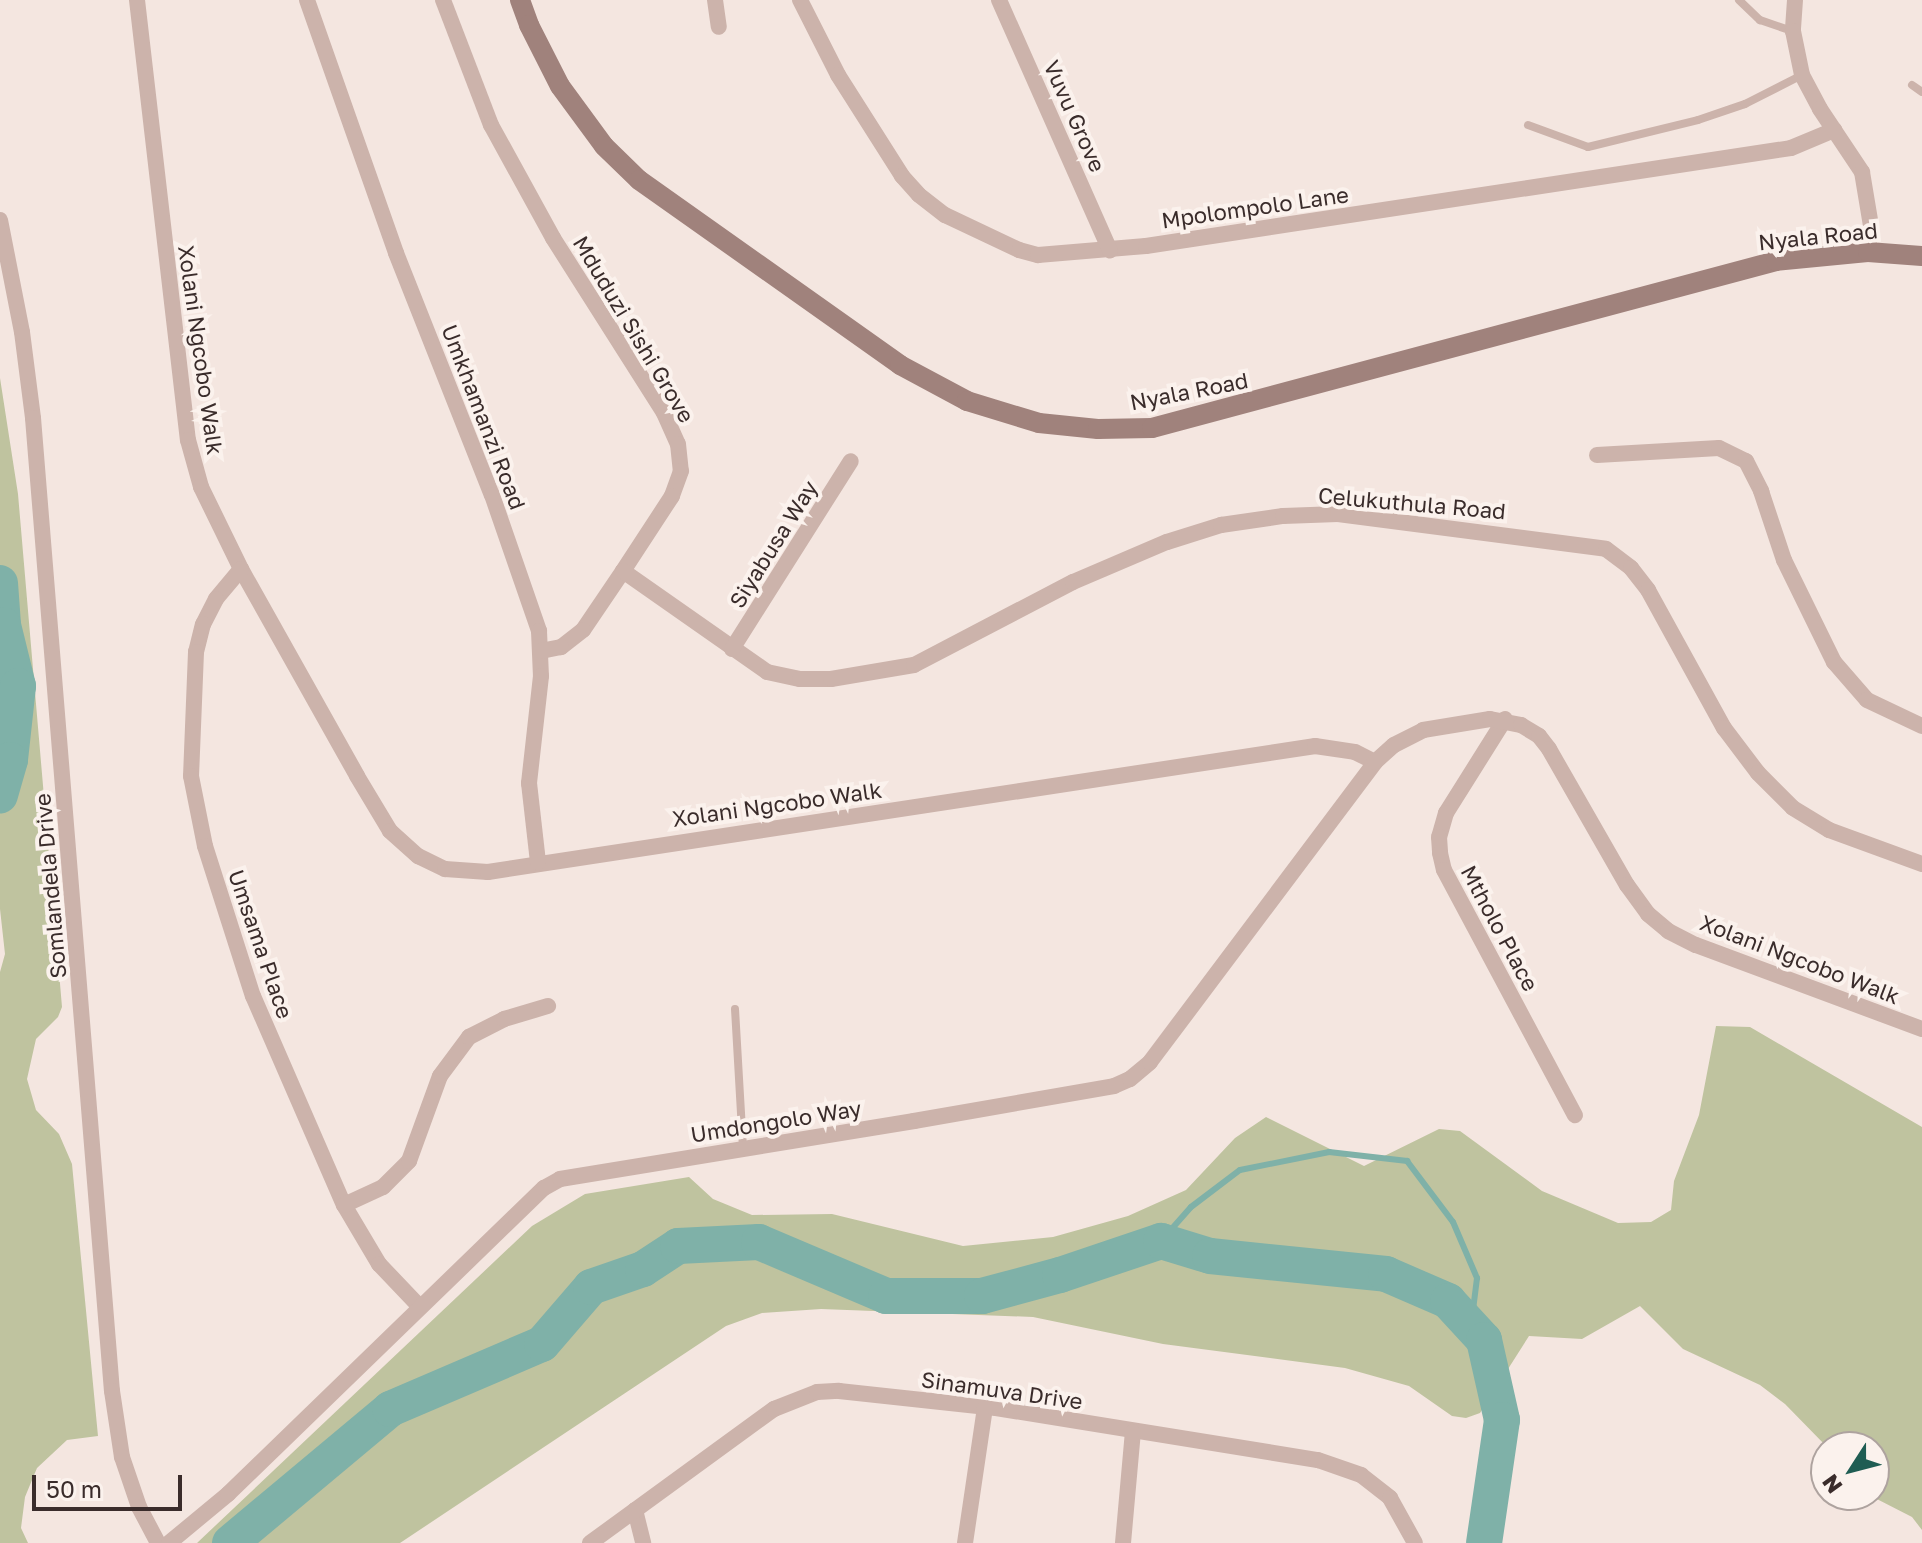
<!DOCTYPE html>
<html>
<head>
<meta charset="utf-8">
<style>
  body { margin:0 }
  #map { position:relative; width:1922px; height:1543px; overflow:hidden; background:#f4e6e0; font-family:"Golos Text",sans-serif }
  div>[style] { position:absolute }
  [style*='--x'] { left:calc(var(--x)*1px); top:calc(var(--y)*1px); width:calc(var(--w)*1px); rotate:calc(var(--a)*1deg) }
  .green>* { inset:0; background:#bfc39f }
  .stream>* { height:6px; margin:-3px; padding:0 3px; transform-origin:3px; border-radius:3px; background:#7fb1a8 }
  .river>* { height:36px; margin:-18px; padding:0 18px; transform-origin:18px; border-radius:18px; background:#7fb1a8 }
  .lane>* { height:8px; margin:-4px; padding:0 4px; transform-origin:4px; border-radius:4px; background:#ccb3ab }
  .street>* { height:16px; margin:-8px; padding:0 8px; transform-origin:8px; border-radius:8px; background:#ccb3ab }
  .secondary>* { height:20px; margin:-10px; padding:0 10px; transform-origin:10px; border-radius:10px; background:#a0827c }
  span { translate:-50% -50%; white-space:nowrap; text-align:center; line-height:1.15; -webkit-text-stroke:8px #fbf2ed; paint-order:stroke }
  .street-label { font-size:22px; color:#3a2c2b }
  .north { position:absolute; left:1810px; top:1431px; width:80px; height:80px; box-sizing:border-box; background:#fbf2ed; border:2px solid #aea39f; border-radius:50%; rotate:234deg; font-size:22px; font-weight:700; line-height:32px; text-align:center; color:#3a2c2b }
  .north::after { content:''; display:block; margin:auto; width:28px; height:36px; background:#1f5d53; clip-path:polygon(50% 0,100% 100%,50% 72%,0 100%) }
  .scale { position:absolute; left:32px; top:1475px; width:150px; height:36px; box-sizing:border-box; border:4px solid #3a2c2b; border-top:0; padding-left:10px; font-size:24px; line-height:28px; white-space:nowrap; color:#3a2c2b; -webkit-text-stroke:6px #fbf2ed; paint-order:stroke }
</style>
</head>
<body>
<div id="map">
  <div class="green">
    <div style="clip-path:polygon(0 378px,18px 494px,62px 1007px,58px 1017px,36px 1039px,27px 1079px,36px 1110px,59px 1134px,72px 1164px,98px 1436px,67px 1440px,37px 1468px,25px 1497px,21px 1528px,28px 1543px,0 1543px,0 972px,5px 954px,0 909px)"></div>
    <div style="clip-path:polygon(1716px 1026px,1750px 1027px,1922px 1127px,1922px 1530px,1912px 1517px,1869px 1495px,1874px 1495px,1874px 1447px,1827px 1447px,1785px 1404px,1760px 1385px,1683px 1349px,1640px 1306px,1582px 1339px,1529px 1336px,1480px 1413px,1466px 1418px,1452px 1416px,1409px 1386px,1345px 1368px,1163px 1344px,1033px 1317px,821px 1309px,762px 1313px,726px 1326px,400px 1543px,197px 1543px,532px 1226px,585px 1194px,689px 1177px,713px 1199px,752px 1215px,832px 1214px,963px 1246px,1053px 1237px,1128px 1216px,1186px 1190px,1235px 1138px,1266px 1117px,1364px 1166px,1439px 1129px,1460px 1131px,1542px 1191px,1618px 1223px,1651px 1222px,1671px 1210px,1674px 1181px,1699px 1115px)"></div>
  </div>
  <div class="stream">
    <div style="--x:1161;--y:1241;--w:45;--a:-48.6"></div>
    <div style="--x:1191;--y:1207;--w:61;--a:-37.1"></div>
    <div style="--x:1240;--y:1170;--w:91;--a:-11.4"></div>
    <div style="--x:1329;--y:1152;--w:79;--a:6.6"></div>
    <div style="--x:1407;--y:1161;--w:76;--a:53"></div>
    <div style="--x:1453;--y:1222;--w:61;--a:66.8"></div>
    <div style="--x:1477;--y:1278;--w:48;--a:97.1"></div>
  </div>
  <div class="river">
    <div style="--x:0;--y:583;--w:42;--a:85.9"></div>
    <div style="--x:3;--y:625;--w:63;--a:76.2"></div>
    <div style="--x:18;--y:686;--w:74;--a:96.2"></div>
    <div style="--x:10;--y:760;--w:37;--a:106"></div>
    <div style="--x:230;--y:1543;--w:209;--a:-39.9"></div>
    <div style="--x:390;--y:1409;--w:165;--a:-23.2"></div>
    <div style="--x:542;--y:1344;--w:75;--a:-49.3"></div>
    <div style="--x:591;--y:1287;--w:55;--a:-19.1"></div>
    <div style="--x:643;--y:1269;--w:42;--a:-33.3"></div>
    <div style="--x:678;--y:1246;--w:81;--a:-2.8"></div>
    <div style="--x:759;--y:1242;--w:138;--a:23"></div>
    <div style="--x:886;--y:1296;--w:96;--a:0"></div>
    <div style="--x:982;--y:1296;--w:81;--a:-15.1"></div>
    <div style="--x:1060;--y:1275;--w:107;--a:-18.6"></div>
    <div style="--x:1161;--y:1241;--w:51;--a:17"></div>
    <div style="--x:1210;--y:1256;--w:177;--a:5.8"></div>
    <div style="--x:1386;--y:1274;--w:68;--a:23.5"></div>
    <div style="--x:1448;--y:1301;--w:53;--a:47.3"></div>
    <div style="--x:1484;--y:1340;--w:82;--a:77.3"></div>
    <div style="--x:1502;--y:1420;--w:124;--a:98.3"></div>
  </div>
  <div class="lane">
    <div style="--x:1739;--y:0;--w:29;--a:44"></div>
    <div style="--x:1760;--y:20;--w:34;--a:19"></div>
    <div style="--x:1912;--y:85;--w:12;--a:35"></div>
    <div style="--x:1528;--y:125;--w:64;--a:20.1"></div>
    <div style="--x:1588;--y:147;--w:113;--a:-13.8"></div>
    <div style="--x:1698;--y:120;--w:50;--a:-18.8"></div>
    <div style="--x:1745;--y:104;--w:64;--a:-27"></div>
    <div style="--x:735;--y:1009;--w:140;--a:86.7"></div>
  </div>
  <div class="street">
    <div style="--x:137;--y:0;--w:443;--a:83.4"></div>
    <div style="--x:188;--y:440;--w:49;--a:74.5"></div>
    <div style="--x:201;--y:487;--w:91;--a:64"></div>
    <div style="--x:241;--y:569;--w:237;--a:60.7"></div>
    <div style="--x:357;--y:776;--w:64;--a:59"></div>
    <div style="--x:390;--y:831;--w:38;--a:42"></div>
    <div style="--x:418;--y:856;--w:30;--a:26"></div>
    <div style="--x:445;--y:869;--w:43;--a:4"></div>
    <div style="--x:488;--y:872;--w:837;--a:-8.66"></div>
    <div style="--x:1315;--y:746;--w:40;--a:8.5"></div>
    <div style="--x:1355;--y:752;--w:22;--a:27"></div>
    <div style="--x:307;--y:0;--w:268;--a:70.6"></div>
    <div style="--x:396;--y:253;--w:260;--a:68.4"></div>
    <div style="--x:492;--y:495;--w:144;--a:70.9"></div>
    <div style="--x:539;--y:631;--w:45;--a:87.5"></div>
    <div style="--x:541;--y:676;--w:108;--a:96.4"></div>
    <div style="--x:529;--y:783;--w:80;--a:83.5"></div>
    <div style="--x:443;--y:0;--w:134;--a:69"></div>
    <div style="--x:491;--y:125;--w:129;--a:61.2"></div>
    <div style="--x:553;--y:238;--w:207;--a:57.6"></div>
    <div style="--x:664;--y:413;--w:34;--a:66"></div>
    <div style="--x:678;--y:444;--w:27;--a:84"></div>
    <div style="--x:681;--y:471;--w:27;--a:110"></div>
    <div style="--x:672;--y:496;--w:90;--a:123.2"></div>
    <div style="--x:623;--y:571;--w:71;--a:124.1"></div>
    <div style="--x:583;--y:630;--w:28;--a:142"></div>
    <div style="--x:561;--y:647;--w:20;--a:169"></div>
    <div style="--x:715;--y:0;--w:27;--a:82"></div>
    <div style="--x:800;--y:0;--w:84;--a:63.1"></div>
    <div style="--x:838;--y:75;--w:120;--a:57.6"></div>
    <div style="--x:902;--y:176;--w:25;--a:48"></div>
    <div style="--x:919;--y:195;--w:33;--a:38"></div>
    <div style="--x:945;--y:215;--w:82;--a:25.3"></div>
    <div style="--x:1019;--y:250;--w:20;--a:15"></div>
    <div style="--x:1038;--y:255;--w:108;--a:-4.8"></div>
    <div style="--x:1146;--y:246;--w:652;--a:-8.64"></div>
    <div style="--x:1791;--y:148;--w:47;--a:-22.7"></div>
    <div style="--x:999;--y:0;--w:274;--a:66.1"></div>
    <div style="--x:1795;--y:0;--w:31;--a:94"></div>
    <div style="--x:1793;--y:31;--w:45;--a:78.4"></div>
    <div style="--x:1802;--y:75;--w:38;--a:62"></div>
    <div style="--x:1820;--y:109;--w:76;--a:56.3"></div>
    <div style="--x:1862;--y:172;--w:55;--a:80.5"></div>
    <div style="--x:1871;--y:226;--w:26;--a:97"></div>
    <div style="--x:0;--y:220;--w:114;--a:78.9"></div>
    <div style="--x:22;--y:332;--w:87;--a:82.7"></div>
    <div style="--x:33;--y:418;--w:976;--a:85.36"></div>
    <div style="--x:112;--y:1391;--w:67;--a:81.4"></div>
    <div style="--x:122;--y:1457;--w:53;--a:71.2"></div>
    <div style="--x:139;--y:1507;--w:41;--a:62.2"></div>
    <div style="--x:1597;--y:455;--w:122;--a:-3.3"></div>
    <div style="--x:1719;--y:448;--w:30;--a:26"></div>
    <div style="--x:1746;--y:461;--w:34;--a:63"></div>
    <div style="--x:1761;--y:491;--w:73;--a:71.6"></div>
    <div style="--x:1784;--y:560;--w:114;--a:63.9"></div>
    <div style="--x:1834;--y:662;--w:50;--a:49"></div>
    <div style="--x:1867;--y:700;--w:61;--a:25.3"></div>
    <div style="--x:241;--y:569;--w:39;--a:130"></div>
    <div style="--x:216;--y:599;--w:28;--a:117"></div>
    <div style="--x:203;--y:624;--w:29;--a:104"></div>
    <div style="--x:196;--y:652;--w:124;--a:92.3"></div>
    <div style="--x:191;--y:776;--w:71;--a:78.7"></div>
    <div style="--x:205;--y:846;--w:157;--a:72.3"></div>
    <div style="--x:253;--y:996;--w:228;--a:66.5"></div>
    <div style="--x:344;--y:1205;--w:69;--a:59.3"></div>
    <div style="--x:379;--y:1264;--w:59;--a:46.4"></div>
    <div style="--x:623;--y:571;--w:176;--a:35"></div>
    <div style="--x:767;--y:672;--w:34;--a:12"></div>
    <div style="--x:800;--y:679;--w:31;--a:0"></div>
    <div style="--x:831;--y:679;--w:84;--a:-9.6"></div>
    <div style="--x:914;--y:665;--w:179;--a:-27.6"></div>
    <div style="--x:1073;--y:582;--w:102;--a:-23.1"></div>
    <div style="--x:1167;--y:542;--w:57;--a:-17.5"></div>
    <div style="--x:1221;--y:525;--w:63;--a:-8.3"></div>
    <div style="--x:1283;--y:516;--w:55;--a:-2.1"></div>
    <div style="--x:1338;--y:514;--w:270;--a:7.4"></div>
    <div style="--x:1606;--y:549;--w:31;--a:37"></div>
    <div style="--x:1631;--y:568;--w:28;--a:52"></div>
    <div style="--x:1648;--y:590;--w:158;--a:61.2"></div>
    <div style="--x:1724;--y:728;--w:56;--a:52.9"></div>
    <div style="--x:1758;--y:773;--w:49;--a:45"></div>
    <div style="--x:1793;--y:808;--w:42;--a:31.4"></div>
    <div style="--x:1829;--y:830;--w:99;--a:20.1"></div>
    <div style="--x:732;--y:649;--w:222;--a:-57.7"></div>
    <div style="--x:1505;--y:719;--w:111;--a:122.1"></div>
    <div style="--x:1446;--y:813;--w:25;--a:106"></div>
    <div style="--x:1439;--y:837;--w:16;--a:86"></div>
    <div style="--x:1440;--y:853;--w:17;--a:77"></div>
    <div style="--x:1444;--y:870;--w:278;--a:61.9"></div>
    <div style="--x:344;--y:1205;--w:43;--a:-24.8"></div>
    <div style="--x:383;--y:1187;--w:37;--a:-45"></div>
    <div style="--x:409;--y:1161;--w:90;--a:-70"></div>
    <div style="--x:440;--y:1076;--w:49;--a:-53.4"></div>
    <div style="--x:469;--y:1037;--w:39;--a:-27"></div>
    <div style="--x:504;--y:1019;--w:46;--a:-16.5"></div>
    <div style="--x:635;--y:1510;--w:34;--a:76"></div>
    <div style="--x:169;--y:1543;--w:77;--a:-39.7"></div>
    <div style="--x:228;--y:1494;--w:440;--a:-44.1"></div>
    <div style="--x:544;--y:1188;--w:18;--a:-29"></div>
    <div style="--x:560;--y:1179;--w:359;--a:-9.3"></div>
    <div style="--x:914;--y:1121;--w:203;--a:-9.9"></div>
    <div style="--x:1114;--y:1086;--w:17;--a:-24"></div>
    <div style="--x:1130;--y:1079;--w:26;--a:-40"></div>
    <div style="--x:1150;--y:1062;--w:375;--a:-53.1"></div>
    <div style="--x:1375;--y:762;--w:25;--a:-42"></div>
    <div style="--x:1394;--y:745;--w:33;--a:-27"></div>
    <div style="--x:1423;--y:730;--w:68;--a:-9.3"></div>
    <div style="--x:1490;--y:719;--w:32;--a:11"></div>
    <div style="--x:1521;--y:725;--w:21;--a:31"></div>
    <div style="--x:1539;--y:736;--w:16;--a:52"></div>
    <div style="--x:1549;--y:749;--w:157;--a:60.2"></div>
    <div style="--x:1627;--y:885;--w:36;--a:54"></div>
    <div style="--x:1648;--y:914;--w:26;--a:40"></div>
    <div style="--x:1668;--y:931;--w:31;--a:27"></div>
    <div style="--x:1696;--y:945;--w:241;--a:20.4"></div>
    <div style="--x:590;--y:1543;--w:228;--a:-36.1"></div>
    <div style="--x:774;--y:1409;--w:46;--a:-21.6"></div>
    <div style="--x:817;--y:1392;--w:22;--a:-3"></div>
    <div style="--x:839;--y:1391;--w:158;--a:6.2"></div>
    <div style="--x:996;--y:1408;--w:326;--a:9.2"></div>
    <div style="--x:1318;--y:1460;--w:46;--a:19.2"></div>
    <div style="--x:1361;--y:1475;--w:37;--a:38"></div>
    <div style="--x:1390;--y:1498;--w:51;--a:60.9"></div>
    <div style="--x:965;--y:1543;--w:136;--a:-81.6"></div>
    <div style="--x:1123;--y:1543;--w:111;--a:-84.9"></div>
  </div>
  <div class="secondary">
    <div style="--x:520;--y:0;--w:27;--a:70"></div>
    <div style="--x:529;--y:25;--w:68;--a:63.1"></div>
    <div style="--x:560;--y:86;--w:74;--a:53.7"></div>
    <div style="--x:604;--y:146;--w:49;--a:44.2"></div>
    <div style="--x:639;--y:180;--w:320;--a:35.3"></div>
    <div style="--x:900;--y:365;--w:76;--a:28.2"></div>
    <div style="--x:967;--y:401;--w:75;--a:17"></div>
    <div style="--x:1039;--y:423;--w:59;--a:5.8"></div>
    <div style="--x:1098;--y:429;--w:54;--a:-1.1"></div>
    <div style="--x:1152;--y:428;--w:646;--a:-14.98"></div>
    <div style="--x:1776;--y:261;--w:92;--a:-5.6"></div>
    <div style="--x:1868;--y:252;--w:54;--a:4.2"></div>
  </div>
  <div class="street-label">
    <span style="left:1075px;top:116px;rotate:66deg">Vuvu Grove</span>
    <span style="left:1255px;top:207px;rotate:-8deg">Mpolompolo Lane</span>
    <span style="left:1818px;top:236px;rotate:-6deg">Nyala Road</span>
    <span style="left:634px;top:329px;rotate:59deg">Mduduzi Sishi Grove</span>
    <span style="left:201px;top:350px;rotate:82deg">Xolani Ngcobo Walk</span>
    <span style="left:1189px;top:391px;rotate:-11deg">Nyala Road</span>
    <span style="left:484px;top:417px;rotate:69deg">Umkhamanzi Road</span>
    <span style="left:1412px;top:503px;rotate:5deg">Celukuthula Road</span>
    <span style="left:773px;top:544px;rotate:-58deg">Siyabusa Way</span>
    <span style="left:777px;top:804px;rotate:-8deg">Xolani Ngcobo Walk</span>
    <span style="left:50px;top:886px;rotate:-95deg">Somlandela Drive</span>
    <span style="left:1500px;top:928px;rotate:62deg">Mtholo Place</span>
    <span style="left:261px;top:944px;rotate:71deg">Umsama Place</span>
    <span style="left:1800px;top:959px;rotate:21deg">Xolani Ngcobo Walk</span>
    <span style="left:776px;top:1121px;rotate:-9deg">Umdongolo Way</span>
    <span style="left:1002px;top:1390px;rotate:8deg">Sinamuva Drive</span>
  </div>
  <div class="north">N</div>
  <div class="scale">50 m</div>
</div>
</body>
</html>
